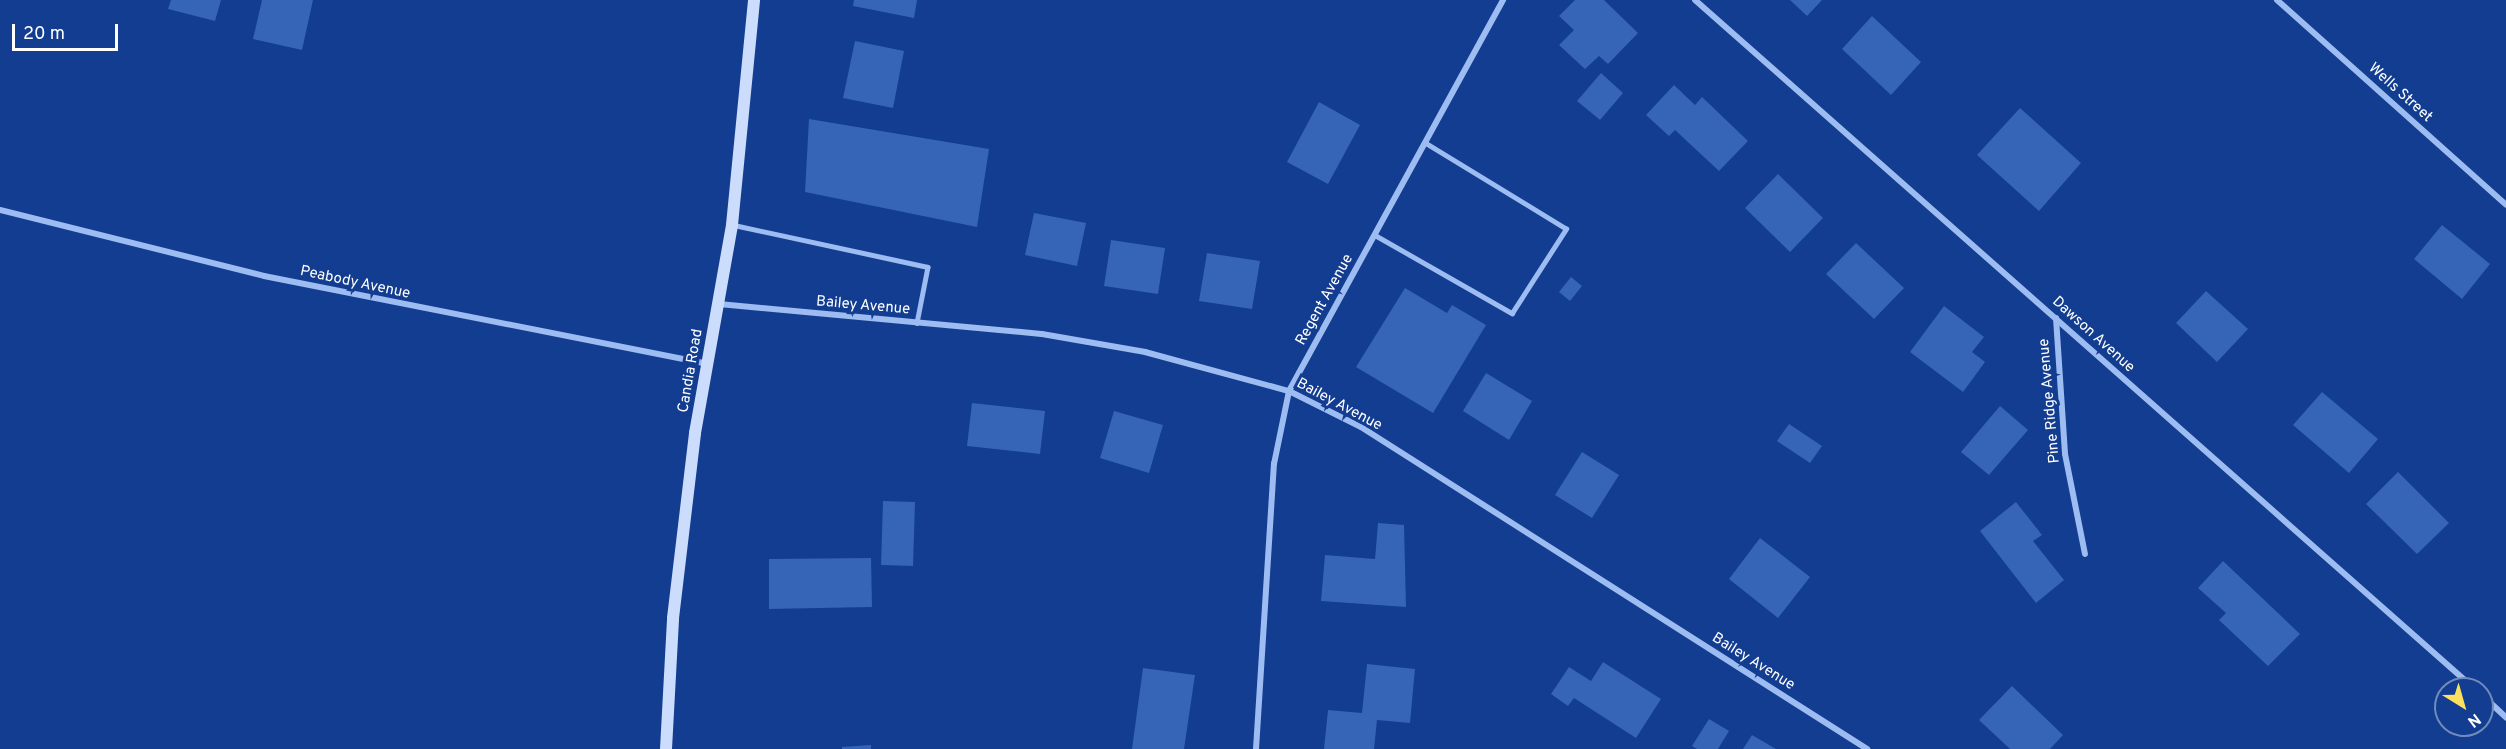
<!DOCTYPE html>
<html>
<head>
<meta charset="utf-8">
<style>
  body { margin:0 }
  #map { position:relative; width:2506px; height:749px; overflow:hidden; background:#123d90; font-family:Overpass,sans-serif }
  div>[style] { position:absolute }
  [style*='--x'] { left:calc(var(--x)*1px); top:calc(var(--y)*1px); width:calc(var(--w)*1px); rotate:calc(var(--a)*1deg) }
  .building>* { inset:0; background:#3664b7 }
  .service>* { height:4.5px; margin:-2.25px; padding:0 2.25px; transform-origin:2.25px; border-radius:2.25px; background:#9dbcf2 }
  .minor>* { height:6px; margin:-3px; padding:0 3px; transform-origin:3px; border-radius:3px; background:#9dbcf2 }
  .secondary>* { height:12px; margin:-6px; padding:0 6px; transform-origin:6px; border-radius:6px; background:#ccdcfc }
  span { translate:-50% -50%; white-space:nowrap; text-align:center; line-height:1.15; -webkit-text-stroke:6px #123d90; paint-order:stroke }
  .street-label { font-size:15px; color:#fff }
  .north { position:absolute; left:2434px; top:677px; width:60px; height:60px; box-sizing:border-box; background:#123d90; border:2px solid #718bbc; border-radius:50%; rotate:143deg; font-size:16px; font-weight:700; line-height:24px; text-align:center; color:#fff }
  .north::after { content:''; display:block; margin:auto; width:21px; height:27px; background:#ffdf5e; clip-path:polygon(50% 0,100% 100%,50% 72%,0 100%) }
  .scale { position:absolute; left:12px; top:24px; width:106px; height:27px; box-sizing:border-box; border:3px solid #fff; border-top:0; padding-left:8px; font-size:18px; line-height:21px; white-space:nowrap; color:#fff; -webkit-text-stroke:4px #123d90; paint-order:stroke }
</style>
</head>
<body>
<div id="map">
  <div class="building">
    <div style="clip-path:polygon(171px 0,221px 0,215px 21px,168px 9px)"></div>
    <div style="clip-path:polygon(262px 0,313px 0,302px 50px,253px 39px)"></div>
    <div style="clip-path:polygon(854px 0,917px 0,914px 18px,853px 6px)"></div>
    <div style="clip-path:polygon(1575px 0,1604px 0,1638px 33px,1608px 64px,1599px 56px,1585px 69px,1559px 45px,1574px 30px,1559px 16px)"></div>
    <div style="clip-path:polygon(1790px 0,1822px 0,1807px 16px)"></div>
    <div style="clip-path:polygon(1872px 16px,1921px 62px,1891px 95px,1842px 49px)"></div>
    <div style="clip-path:polygon(855px 41px,904px 51px,893px 108px,843px 98px)"></div>
    <div style="clip-path:polygon(1601px 73px,1623px 93px,1600px 120px,1577px 101px)"></div>
    <div style="clip-path:polygon(1674px 85px,1695px 105px,1702px 97px,1748px 141px,1719px 171px,1675px 130px,1669px 136px,1646px 115px)"></div>
    <div style="clip-path:polygon(1319px 102px,1360px 125px,1328px 184px,1287px 162px)"></div>
    <div style="clip-path:polygon(2020px 108px,2081px 163px,2039px 211px,1977px 155px)"></div>
    <div style="clip-path:polygon(809px 119px,989px 149px,977px 227px,805px 192px)"></div>
    <div style="clip-path:polygon(1778px 174px,1823px 218px,1790px 252px,1745px 208px)"></div>
    <div style="clip-path:polygon(1034px 213px,1086px 223px,1077px 266px,1025px 255px)"></div>
    <div style="clip-path:polygon(2442px 225px,2490px 264px,2462px 299px,2414px 259px)"></div>
    <div style="clip-path:polygon(1111px 240px,1165px 248px,1158px 294px,1104px 286px)"></div>
    <div style="clip-path:polygon(1856px 243px,1904px 288px,1874px 319px,1826px 274px)"></div>
    <div style="clip-path:polygon(1207px 253px,1260px 261px,1252px 309px,1199px 301px)"></div>
    <div style="clip-path:polygon(1571px 277px,1582px 286px,1570px 301px,1559px 292px)"></div>
    <div style="clip-path:polygon(1405px 288px,1447px 313px,1452px 305px,1486px 325px,1433px 413px,1356px 367px)"></div>
    <div style="clip-path:polygon(2206px 291px,2248px 329px,2217px 362px,2176px 323px)"></div>
    <div style="clip-path:polygon(1944px 306px,1984px 337px,1972px 352px,1985px 362px,1963px 392px,1910px 352px)"></div>
    <div style="clip-path:polygon(1486px 373px,1532px 401px,1509px 440px,1463px 411px)"></div>
    <div style="clip-path:polygon(2322px 392px,2378px 439px,2349px 473px,2293px 425px)"></div>
    <div style="clip-path:polygon(972px 403px,1045px 411px,1040px 454px,967px 446px)"></div>
    <div style="clip-path:polygon(2000px 406px,2028px 430px,1989px 475px,1961px 452px)"></div>
    <div style="clip-path:polygon(1114px 411px,1163px 425px,1149px 473px,1100px 458px)"></div>
    <div style="clip-path:polygon(1789px 424px,1822px 446px,1810px 463px,1777px 441px)"></div>
    <div style="clip-path:polygon(1582px 452px,1619px 475px,1592px 518px,1555px 495px)"></div>
    <div style="clip-path:polygon(2398px 472px,2449px 523px,2417px 554px,2366px 504px)"></div>
    <div style="clip-path:polygon(883px 501px,915px 502px,913px 566px,881px 565px)"></div>
    <div style="clip-path:polygon(2016px 502px,2042px 535px,2033px 541px,2064px 580px,2036px 603px,1980px 531px)"></div>
    <div style="clip-path:polygon(1378px 523px,1404px 525px,1406px 607px,1321px 601px,1325px 555px,1375px 559px)"></div>
    <div style="clip-path:polygon(1760px 538px,1810px 577px,1778px 618px,1729px 579px)"></div>
    <div style="clip-path:polygon(871px 558px,872px 607px,769px 609px,769px 559px)"></div>
    <div style="clip-path:polygon(2223px 561px,2300px 634px,2268px 666px,2219px 620px,2226px 613px,2198px 588px)"></div>
    <div style="clip-path:polygon(1603px 662px,1661px 699px,1636px 738px,1574px 698px,1568px 706px,1551px 694px,1569px 667px,1591px 681px)"></div>
    <div style="clip-path:polygon(1367px 664px,1415px 669px,1410px 723px,1377px 720px,1374px 749px,1324px 749px,1328px 710px,1362px 713px)"></div>
    <div style="clip-path:polygon(1143px 668px,1195px 675px,1184px 749px,1132px 749px)"></div>
    <div style="clip-path:polygon(2012px 686px,2063px 735px,2050px 749px,2010px 749px,1979px 720px)"></div>
    <div style="clip-path:polygon(1709px 719px,1729px 731px,1718px 749px,1697px 749px,1692px 746px)"></div>
    <div style="clip-path:polygon(1752px 735px,1776px 749px,1743px 749px)"></div>
    <div style="clip-path:polygon(871px 745px,871px 749px,842px 749px,842px 747px)"></div>
  </div>
  <div class="service">
    <div style="--x:734;--y:225;--w:198;--a:12.2"></div>
    <div style="--x:928;--y:267;--w:57;--a:101.1"></div>
    <div style="--x:1375;--y:235;--w:158;--a:29.7"></div>
    <div style="--x:1512;--y:313;--w:100;--a:-57.3"></div>
    <div style="--x:1566;--y:229;--w:165;--a:-148.6"></div>
  </div>
  <div class="minor">
    <div style="--x:1695;--y:0;--w:1041;--a:41.46"></div>
    <div style="--x:2277;--y:0;--w:307;--a:41.8"></div>
    <div style="--x:0;--y:210;--w:272;--a:14"></div>
    <div style="--x:264;--y:276;--w:453;--a:11.2"></div>
    <div style="--x:719;--y:304;--w:324;--a:5.3"></div>
    <div style="--x:1042;--y:334;--w:105;--a:9.9"></div>
    <div style="--x:1145;--y:352;--w:149;--a:15.2"></div>
    <div style="--x:1289;--y:391;--w:80;--a:26.6"></div>
    <div style="--x:1361;--y:427;--w:600;--a:32.47"></div>
    <div style="--x:2056;--y:318;--w:136;--a:86.2"></div>
    <div style="--x:2065;--y:454;--w:102;--a:78.7"></div>
    <div style="--x:2482;--y:695;--w:33;--a:43"></div>
    <div style="--x:1256;--y:749;--w:286;--a:-86.4"></div>
    <div style="--x:1274;--y:464;--w:75;--a:-78.4"></div>
    <div style="--x:1289;--y:391;--w:446;--a:-61.3"></div>
  </div>
  <div class="secondary">
    <div style="--x:666;--y:749;--w:131;--a:-86.9"></div>
    <div style="--x:673;--y:618;--w:186;--a:-83.2"></div>
    <div style="--x:695;--y:433;--w:211;--a:-79.9"></div>
    <div style="--x:732;--y:225;--w:226;--a:-84.4"></div>
  </div>
  <div class="street-label">
    <span style="left:2400px;top:93px;rotate:42deg">Wells Street</span>
    <span style="left:355px;top:283px;rotate:12deg">Peabody Avenue</span>
    <span style="left:1325px;top:300px;rotate:-61deg">Regent Avenue</span>
    <span style="left:863px;top:306px;rotate:5deg">Bailey Avenue</span>
    <span style="left:2093px;top:335px;rotate:42deg">Dawson Avenue</span>
    <span style="left:691px;top:371px;rotate:-80deg">Candia Road</span>
    <span style="left:2050px;top:401px;rotate:-95deg">Pine Ridge Avenue</span>
    <span style="left:1339px;top:405px;rotate:28deg">Bailey Avenue</span>
    <span style="left:1753px;top:662px;rotate:32deg">Bailey Avenue</span>
  </div>
  <div class="north">N</div>
  <div class="scale">20 m</div>
</div>
</body>
</html>
